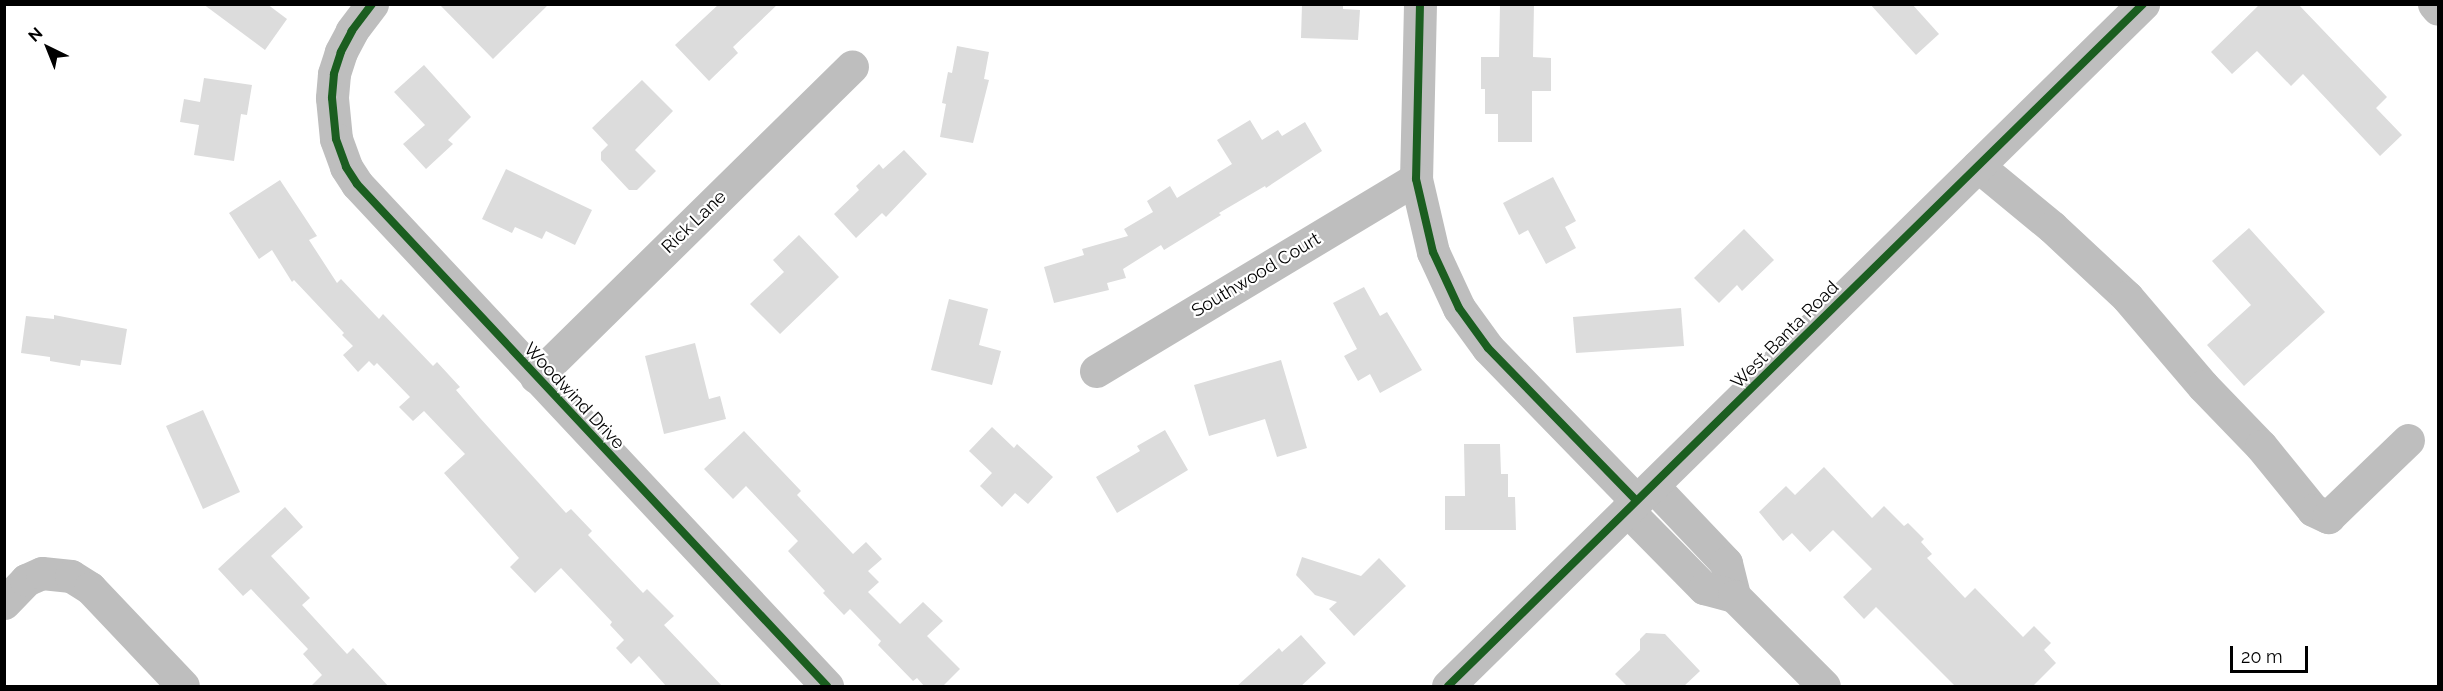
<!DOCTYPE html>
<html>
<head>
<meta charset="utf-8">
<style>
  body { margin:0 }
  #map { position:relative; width:2443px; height:691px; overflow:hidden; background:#fff; font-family:Raleway,sans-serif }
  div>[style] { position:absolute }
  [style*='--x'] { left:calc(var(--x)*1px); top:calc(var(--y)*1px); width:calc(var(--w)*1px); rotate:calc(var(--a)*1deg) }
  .building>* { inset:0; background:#dcdcdc }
  .minor>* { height:33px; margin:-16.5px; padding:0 16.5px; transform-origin:16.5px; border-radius:16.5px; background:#bebebe }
  .cycleway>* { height:8px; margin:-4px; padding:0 4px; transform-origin:4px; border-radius:4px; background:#1b5e20 }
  span { translate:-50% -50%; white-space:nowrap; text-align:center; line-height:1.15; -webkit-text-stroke:4.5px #fff; paint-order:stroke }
  .street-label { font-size:18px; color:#000 }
  .frame { position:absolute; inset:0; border:6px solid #000; pointer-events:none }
  .north { position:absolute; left:18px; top:18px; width:60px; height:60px; -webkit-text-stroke:4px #fff; paint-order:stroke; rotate:317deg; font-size:16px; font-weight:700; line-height:24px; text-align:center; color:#000 }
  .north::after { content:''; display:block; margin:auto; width:21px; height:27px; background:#000; clip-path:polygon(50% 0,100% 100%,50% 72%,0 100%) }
  .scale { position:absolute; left:2230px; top:646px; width:78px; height:27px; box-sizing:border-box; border:3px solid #000; border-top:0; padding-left:8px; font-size:18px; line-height:21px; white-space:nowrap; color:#000; -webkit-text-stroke:4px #fff; paint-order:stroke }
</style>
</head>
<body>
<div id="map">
  <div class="building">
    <div style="clip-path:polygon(203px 4px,267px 4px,287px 19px,265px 50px)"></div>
    <div style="clip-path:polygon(439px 4px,549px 4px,493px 59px)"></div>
    <div style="clip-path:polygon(719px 4px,778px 4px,733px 47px,738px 53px,709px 81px,675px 45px)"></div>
    <div style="clip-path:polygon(1302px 4px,1343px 4px,1343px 9px,1360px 10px,1358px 40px,1301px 38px)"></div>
    <div style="clip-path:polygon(1500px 4px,1534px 4px,1533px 57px,1551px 58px,1551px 91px,1532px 91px,1532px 142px,1498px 142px,1498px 114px,1485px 114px,1485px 89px,1481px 89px,1481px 57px,1499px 57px)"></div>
    <div style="clip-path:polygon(1870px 4px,1912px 4px,1939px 34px,1916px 55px)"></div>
    <div style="clip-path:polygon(2260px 4px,2298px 4px,2387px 97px,2376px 108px,2402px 135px,2380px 156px,2303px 74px,2291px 86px,2257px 51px,2232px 74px,2211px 52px)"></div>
    <div style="clip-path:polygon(957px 46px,989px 52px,984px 79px,989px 80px,973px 143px,940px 137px,946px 104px,942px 103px,948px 72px,952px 73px)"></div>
    <div style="clip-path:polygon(424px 65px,471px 117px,448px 140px,453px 144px,426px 169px,403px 144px,425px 125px,394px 92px)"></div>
    <div style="clip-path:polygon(204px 78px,252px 85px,247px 115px,241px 114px,234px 161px,194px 155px,199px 125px,180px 122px,184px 99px,200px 102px)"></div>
    <div style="clip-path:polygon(642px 80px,673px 111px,635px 150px,656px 171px,637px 190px,629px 190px,601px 160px,601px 152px,608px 145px,592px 128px)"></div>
    <div style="clip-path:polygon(1250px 120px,1262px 140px,1278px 130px,1282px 136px,1305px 122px,1322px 151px,1266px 188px,1265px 186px,1219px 213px,1221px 215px,1164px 250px,1161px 245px,1123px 269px,1126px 278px,1107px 283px,1109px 290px,1054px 303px,1044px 267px,1084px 255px,1082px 249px,1128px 236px,1124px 229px,1153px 212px,1147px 201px,1170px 186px,1177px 198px,1232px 164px,1217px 140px)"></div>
    <div style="clip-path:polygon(904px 150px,927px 174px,886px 217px,882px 213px,856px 238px,834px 214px,859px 190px,856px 186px,879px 164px,883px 169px)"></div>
    <div style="clip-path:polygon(506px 169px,592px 210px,575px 245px,546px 231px,542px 239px,515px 227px,512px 233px,482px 219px)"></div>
    <div style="clip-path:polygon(1553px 177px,1576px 221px,1565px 227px,1576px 248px,1546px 264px,1528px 230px,1519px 235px,1503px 203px)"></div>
    <div style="clip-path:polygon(280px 180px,317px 236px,309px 240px,337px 283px,341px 279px,379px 319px,383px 314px,433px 366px,437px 362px,460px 387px,456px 390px,480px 418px,566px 513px,571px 509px,592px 531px,588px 535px,643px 593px,647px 589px,674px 616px,664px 625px,723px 687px,667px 687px,639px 656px,631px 664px,616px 648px,624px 640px,610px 625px,612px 622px,561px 568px,535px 593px,510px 567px,519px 558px,444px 473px,465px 454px,424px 411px,413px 421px,399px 407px,410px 397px,377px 363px,374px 366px,369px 361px,358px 372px,343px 355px,353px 346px,342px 335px,344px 333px,294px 280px,292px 282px,272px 250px,259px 259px,229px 213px)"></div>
    <div style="clip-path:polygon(2249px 228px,2325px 312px,2244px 386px,2207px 345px,2251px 305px,2212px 261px)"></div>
    <div style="clip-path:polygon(1744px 229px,1774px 260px,1742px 291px,1737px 285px,1719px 303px,1694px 278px)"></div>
    <div style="clip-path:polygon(799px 235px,839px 277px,780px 334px,750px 304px,784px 272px,773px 260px)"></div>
    <div style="clip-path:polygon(1364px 287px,1380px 316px,1387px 312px,1422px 370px,1380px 393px,1370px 374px,1358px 381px,1344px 356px,1357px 349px,1333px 303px)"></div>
    <div style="clip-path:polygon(949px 299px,988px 309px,979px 345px,1001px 351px,992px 385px,931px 370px)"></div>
    <div style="clip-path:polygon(1681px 308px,1684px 346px,1576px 353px,1573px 317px)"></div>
    <div style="clip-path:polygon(54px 315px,127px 329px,121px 365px,81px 360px,80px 366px,50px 361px,50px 357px,21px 353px,26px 316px,54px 319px)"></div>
    <div style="clip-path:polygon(695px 343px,709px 399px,720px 396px,726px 419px,664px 434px,645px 356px)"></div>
    <div style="clip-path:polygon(1281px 360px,1307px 448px,1277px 457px,1265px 419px,1209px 436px,1194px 385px)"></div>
    <div style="clip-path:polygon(203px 410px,240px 492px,203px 509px,166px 426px)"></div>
    <div style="clip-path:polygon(992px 427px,1014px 448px,1017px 444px,1053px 477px,1028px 504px,1015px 493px,1002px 507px,980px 486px,992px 473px,969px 451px)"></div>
    <div style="clip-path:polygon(1165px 430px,1188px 470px,1117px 513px,1096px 477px,1140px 451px,1137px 446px)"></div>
    <div style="clip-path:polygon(744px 431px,801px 491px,797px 495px,853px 554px,866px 542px,882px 559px,868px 571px,879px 582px,868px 592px,900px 624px,923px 602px,943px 621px,927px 636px,960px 669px,942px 687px,925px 687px,917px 678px,913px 681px,878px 645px,881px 641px,850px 609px,844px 615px,823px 593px,825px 591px,788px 551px,798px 541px,746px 486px,733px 499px,704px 469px)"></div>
    <div style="clip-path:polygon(1464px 444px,1500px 444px,1501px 474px,1508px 474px,1508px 497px,1515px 497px,1516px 530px,1445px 530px,1445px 496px,1465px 496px)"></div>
    <div style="clip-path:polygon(1824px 467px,1872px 518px,1884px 506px,1904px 526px,1908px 523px,1924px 539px,1921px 542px,1932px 554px,1927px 558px,1965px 598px,1975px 588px,2023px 637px,2034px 626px,2051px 643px,2044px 650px,2056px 663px,2032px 687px,1956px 687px,1876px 607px,1864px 619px,1843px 597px,1872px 569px,1833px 530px,1810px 552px,1792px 533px,1783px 541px,1759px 512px,1786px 486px,1795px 495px)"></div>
    <div style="clip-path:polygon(285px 507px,303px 527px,271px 556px,310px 598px,302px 605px,347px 654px,353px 648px,389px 687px,310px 687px,322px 675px,303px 654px,308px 649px,251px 589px,243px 596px,218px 569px)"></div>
    <div style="clip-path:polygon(1302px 557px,1361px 576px,1379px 558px,1406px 586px,1354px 636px,1329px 609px,1337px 602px,1315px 595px,1296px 575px)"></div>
    <div style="clip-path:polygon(1646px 633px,1665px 634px,1700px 671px,1683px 687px,1628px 687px,1615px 674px,1640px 650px,1640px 639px)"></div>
    <div style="clip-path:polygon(1301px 635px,1326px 663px,1300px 687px,1236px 687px,1279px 648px,1282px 652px)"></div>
  </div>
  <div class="minor">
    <div style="--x:372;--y:4;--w:34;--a:127"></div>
    <div style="--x:352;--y:31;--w:24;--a:118"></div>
    <div style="--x:341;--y:52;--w:23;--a:108"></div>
    <div style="--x:334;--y:74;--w:24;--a:95"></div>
    <div style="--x:332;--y:98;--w:41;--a:84.4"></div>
    <div style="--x:336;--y:139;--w:30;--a:70"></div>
    <div style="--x:346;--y:167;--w:20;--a:57"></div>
    <div style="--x:357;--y:184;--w:688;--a:46.89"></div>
    <div style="--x:1420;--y:4;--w:175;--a:91.3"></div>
    <div style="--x:1416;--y:179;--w:75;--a:76.9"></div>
    <div style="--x:1433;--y:252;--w:62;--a:65.1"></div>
    <div style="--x:1459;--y:308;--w:49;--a:54.1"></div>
    <div style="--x:1488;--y:348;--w:212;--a:45.8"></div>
    <div style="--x:2434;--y:4;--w:6;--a:51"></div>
    <div style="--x:1978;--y:166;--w:96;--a:39.5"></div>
    <div style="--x:2052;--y:227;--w:103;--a:43"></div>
    <div style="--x:2127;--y:297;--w:117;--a:49.5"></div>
    <div style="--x:2203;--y:386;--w:83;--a:46"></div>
    <div style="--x:2261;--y:446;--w:82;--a:50.9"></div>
    <div style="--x:2313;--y:510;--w:17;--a:25"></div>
    <div style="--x:2328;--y:517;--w:111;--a:-43.9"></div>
    <div style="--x:1096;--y:371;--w:373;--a:-31"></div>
    <div style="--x:536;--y:377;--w:443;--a:-44.5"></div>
    <div style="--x:1653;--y:486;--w:106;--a:46.5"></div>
    <div style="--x:1726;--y:563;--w:34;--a:76"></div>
    <div style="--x:1627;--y:510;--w:110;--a:45.4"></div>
    <div style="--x:1704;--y:588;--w:31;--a:15"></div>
    <div style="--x:1734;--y:596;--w:127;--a:45"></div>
    <div style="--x:4;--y:603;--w:32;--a:-46"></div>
    <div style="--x:26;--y:580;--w:17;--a:-24"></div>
    <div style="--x:42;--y:573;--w:29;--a:6"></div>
    <div style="--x:71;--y:576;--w:22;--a:32"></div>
    <div style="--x:90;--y:588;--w:135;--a:46.5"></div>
    <div style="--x:1448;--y:686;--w:974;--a:-44.46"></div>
  </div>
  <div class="cycleway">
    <div style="--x:372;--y:4;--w:34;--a:127"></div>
    <div style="--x:352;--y:31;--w:24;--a:118"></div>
    <div style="--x:341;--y:52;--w:23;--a:108"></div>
    <div style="--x:334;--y:74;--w:24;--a:95"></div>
    <div style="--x:332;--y:98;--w:41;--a:84.4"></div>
    <div style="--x:336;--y:139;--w:30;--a:70"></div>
    <div style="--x:346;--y:167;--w:20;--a:57"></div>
    <div style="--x:357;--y:184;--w:688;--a:46.89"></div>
    <div style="--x:1420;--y:4;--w:175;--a:91.3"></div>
    <div style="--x:1416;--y:179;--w:75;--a:76.9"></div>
    <div style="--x:1433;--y:252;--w:62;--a:65.1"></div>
    <div style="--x:1459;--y:308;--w:49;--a:54.1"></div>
    <div style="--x:1488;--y:348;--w:212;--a:45.8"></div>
    <div style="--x:1448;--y:686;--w:974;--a:-44.46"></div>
  </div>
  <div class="street-label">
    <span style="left:694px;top:222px;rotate:-44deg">Rick Lane</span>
    <span style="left:1256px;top:275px;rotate:-31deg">Southwood Court</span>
    <span style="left:1785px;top:335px;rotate:-45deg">West Banta Road</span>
    <span style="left:574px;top:396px;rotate:47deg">Woodwind Drive</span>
  </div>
  <div class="frame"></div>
  <div class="north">N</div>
  <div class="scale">20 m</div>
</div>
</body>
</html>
